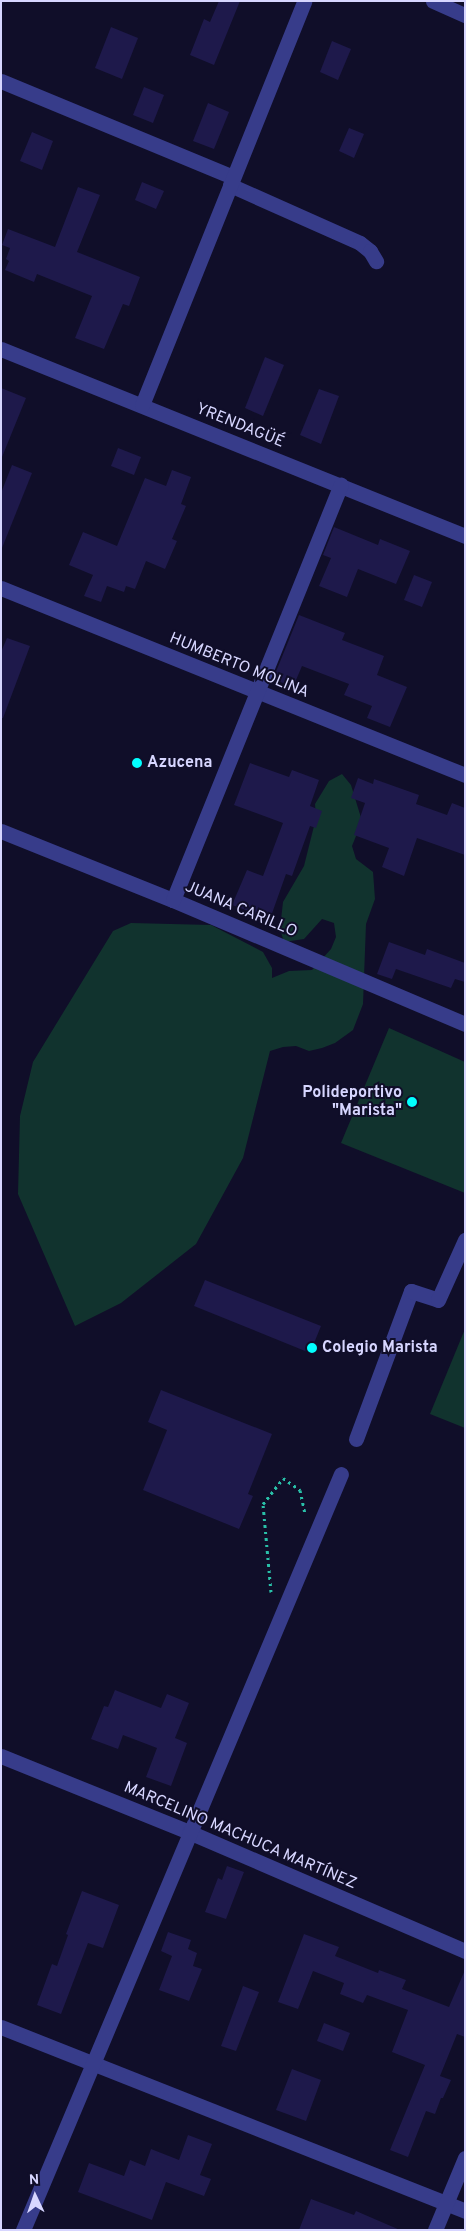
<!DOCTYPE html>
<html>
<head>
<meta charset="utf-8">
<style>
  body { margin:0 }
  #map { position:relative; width:466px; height:2231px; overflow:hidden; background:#100e29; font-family:Overpass,sans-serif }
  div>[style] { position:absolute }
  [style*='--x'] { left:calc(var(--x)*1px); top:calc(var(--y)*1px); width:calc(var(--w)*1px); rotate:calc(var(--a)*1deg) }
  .green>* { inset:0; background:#11332e }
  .building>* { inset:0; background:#1e194b }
  .path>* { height:3px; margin-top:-1.5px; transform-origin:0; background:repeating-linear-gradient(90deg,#29c0a8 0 2.5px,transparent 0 6.5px) }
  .minor>* { height:15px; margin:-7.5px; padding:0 7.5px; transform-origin:7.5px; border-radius:7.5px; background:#373c8a }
  .dots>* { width:14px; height:14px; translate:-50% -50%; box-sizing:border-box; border:2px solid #100e29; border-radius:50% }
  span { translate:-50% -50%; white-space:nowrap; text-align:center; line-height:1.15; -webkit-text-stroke:4px #100e29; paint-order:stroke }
  .street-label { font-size:16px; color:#d7d6ff }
  .poi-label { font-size:16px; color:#d7d6ff; font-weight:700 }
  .left { translate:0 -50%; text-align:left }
  .right { translate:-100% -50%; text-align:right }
  .frame { position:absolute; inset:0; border:2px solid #d7d6ff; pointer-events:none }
  .north { position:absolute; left:10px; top:2171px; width:50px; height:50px; -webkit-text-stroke:4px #100e29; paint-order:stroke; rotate:357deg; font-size:14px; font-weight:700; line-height:20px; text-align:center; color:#d7d6ff }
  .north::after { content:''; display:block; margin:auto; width:18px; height:22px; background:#d7d6ff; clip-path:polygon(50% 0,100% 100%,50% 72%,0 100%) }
</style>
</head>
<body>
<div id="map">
  <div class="green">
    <div style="clip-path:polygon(342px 774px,351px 785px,362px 821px,352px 846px,356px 859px,373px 872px,375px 899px,366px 924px,363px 1004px,353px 1030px,335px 1043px,322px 1048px,309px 1051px,296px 1046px,283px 1047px,270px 1051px,243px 1158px,196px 1244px,121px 1303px,75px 1326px,18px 1194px,20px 1116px,33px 1062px,113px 931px,131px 923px,211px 925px,263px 952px,272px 968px,272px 978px,289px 971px,312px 970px,331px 949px,336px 937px,334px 923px,322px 919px,304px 939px,284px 942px,280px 929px,283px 902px,304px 866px,316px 818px,315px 804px,329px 781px)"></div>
    <div style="clip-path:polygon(389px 1028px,465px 1062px,465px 1193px,341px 1143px)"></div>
    <div style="clip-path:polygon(465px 1329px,465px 1428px,430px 1414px)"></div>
  </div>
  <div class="building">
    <div style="clip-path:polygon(219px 1px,240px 1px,214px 65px,190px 55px,204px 19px,210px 22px)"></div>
    <div style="clip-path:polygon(111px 27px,138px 38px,122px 79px,95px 68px)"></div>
    <div style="clip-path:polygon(332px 41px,351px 49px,338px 80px,320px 72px)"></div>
    <div style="clip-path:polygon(144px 87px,164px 95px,153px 123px,133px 115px)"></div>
    <div style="clip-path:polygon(208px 103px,229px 112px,214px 149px,193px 141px)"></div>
    <div style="clip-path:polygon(349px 128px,364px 134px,354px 158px,339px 151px)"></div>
    <div style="clip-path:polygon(32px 132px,53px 141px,42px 170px,20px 161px)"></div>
    <div style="clip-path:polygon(142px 182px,164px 191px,156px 209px,135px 200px)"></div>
    <div style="clip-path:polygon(78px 187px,100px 195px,77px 252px,140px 277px,129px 306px,123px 304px,104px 349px,75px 338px,92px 296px,37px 274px,34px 282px,5px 270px,9px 261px,6px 259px,10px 248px,2px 245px,8px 229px,55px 247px)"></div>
    <div style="clip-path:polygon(265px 357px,284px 365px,263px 416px,245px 408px)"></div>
    <div style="clip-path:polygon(1px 388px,26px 398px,2px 457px,1px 457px)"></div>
    <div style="clip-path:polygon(319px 389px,339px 396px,321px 444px,300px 435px)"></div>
    <div style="clip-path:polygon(118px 448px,141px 457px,134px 475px,111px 466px)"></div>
    <div style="clip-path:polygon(12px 465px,32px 473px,2px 548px,1px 493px)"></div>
    <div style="clip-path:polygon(172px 470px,191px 477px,181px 504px,186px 506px,172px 539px,177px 541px,165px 569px,146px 561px,135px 589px,126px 586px,124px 592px,107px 586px,101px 602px,84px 596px,93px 575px,69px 565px,83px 532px,117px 546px,145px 478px,166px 486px)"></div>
    <div style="clip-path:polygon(334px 527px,378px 545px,380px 539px,410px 551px,396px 584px,358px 569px,347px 597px,319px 586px,331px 558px,323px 555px)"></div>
    <div style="clip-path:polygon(414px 575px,432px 582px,422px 607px,404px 600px)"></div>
    <div style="clip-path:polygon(299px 615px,345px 633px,342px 640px,384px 656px,377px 675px,407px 687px,390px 727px,367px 718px,372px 706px,344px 695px,349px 684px,302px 666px,293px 687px,273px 679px)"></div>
    <div style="clip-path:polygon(7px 638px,30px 646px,3px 718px,1px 718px,1px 652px)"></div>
    <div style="clip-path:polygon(250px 763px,289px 777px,292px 770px,319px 780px,310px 806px,322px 811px,316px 828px,310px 826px,292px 876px,286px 874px,270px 919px,232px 905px,247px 870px,263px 876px,283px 823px,234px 805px)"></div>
    <div style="clip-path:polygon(358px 778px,373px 784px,374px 779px,419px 795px,416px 804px,447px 815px,452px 803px,465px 808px,465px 855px,417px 838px,404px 876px,382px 867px,389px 848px,354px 835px,365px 803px,351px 798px)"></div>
    <div style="clip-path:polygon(389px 942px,425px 955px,427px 949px,465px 963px,465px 982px,455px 979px,451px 988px,396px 969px,392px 979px,377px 974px)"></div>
    <div style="clip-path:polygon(205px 1280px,321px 1326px,310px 1353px,194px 1306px)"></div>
    <div style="clip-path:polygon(161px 1390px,272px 1434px,248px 1494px,253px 1496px,239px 1529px,143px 1490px,167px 1430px,148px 1422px)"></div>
    <div style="clip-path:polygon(115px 1690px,161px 1708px,167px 1694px,189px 1703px,175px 1738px,187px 1743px,171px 1786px,146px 1777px,157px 1748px,123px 1735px,118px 1749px,91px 1739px,104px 1706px,108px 1707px)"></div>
    <div style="clip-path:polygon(227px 1866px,244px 1872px,226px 1919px,205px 1912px,218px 1878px,222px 1880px)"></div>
    <div style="clip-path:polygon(82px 1891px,119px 1905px,103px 1948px,88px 1943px,61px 2014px,37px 2005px,52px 1964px,57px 1966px,68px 1935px,66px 1934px)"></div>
    <div style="clip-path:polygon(168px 1932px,191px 1940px,188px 1949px,197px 1953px,193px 1966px,202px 1969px,189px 2001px,159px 1990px,172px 1956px,161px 1951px)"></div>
    <div style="clip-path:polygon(304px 1934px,339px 1947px,335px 1956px,378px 1973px,379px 1970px,406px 1980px,402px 1989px,449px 2007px,465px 1970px,465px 2037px,457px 2034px,440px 2076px,451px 2080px,443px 2098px,441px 2098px,435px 2114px,426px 2111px,408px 2157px,390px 2150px,425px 2065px,392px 2052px,408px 2010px,367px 1995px,363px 2003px,340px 1994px,344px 1983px,313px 1971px,298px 2009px,278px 2002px)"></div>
    <div style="clip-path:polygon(243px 1986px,259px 1992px,236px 2051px,221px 2046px)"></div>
    <div style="clip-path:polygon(324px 2023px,350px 2033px,343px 2051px,317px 2041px)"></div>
    <div style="clip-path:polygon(292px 2069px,321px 2080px,306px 2121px,276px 2110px)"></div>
    <div style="clip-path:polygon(188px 2135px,212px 2144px,200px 2175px,211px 2179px,204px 2196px,166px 2182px,152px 2220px,78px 2192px,89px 2163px,124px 2176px,130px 2160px,145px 2166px,151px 2149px,179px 2160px)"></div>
    <div style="clip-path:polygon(311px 2199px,354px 2215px,356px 2211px,400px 2230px,299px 2230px)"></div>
  </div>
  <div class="path">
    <div style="--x:271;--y:1592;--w:88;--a:-95.2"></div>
    <div style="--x:263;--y:1504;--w:33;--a:-52"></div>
    <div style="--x:283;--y:1478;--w:21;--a:35"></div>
    <div style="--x:300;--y:1490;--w:24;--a:78"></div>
  </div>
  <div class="minor">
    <div style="--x:433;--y:1;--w:35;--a:24"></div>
    <div style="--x:1;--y:81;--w:251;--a:22.5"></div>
    <div style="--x:230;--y:185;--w:142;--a:24"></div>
    <div style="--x:360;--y:243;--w:13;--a:39"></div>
    <div style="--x:370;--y:251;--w:12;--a:59"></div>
    <div style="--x:1;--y:349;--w:500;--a:21.95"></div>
    <div style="--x:142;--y:405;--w:435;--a:-68.1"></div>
    <div style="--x:1;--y:588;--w:500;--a:21.95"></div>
    <div style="--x:1;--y:831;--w:185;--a:21.9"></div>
    <div style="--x:173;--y:900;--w:317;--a:23"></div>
    <div style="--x:173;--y:900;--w:448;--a:-68"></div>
    <div style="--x:356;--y:1439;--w:158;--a:-69.6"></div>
    <div style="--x:411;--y:1291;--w:28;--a:18"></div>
    <div style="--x:438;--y:1300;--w:66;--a:-65.8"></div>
    <div style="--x:1;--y:1756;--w:203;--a:22"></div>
    <div style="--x:189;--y:1832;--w:301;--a:23.3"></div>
    <div style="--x:1;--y:2027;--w:499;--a:21.6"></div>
    <div style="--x:23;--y:2230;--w:820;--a:-67.19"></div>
    <div style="--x:435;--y:2230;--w:78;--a:-67.4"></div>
  </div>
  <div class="dots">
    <div style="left:137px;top:763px;background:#02ffff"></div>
    <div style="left:412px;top:1102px;background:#02ffff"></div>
    <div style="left:312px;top:1348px;background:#02ffff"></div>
  </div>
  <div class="street-label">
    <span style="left:240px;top:426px;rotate:22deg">YRENDAGÜÉ</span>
    <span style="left:239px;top:666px;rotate:22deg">HUMBERTO MOLINA</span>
    <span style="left:241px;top:910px;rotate:23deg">JUANA CARILLO</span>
    <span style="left:240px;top:1836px;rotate:23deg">MARCELINO MACHUCA MARTÍNEZ</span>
  </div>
  <div class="poi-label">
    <span class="left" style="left:147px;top:763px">Azucena</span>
    <span class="right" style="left:402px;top:1102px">Polideportivo<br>"Marista"</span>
    <span class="left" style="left:322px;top:1348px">Colegio Marista</span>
  </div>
  <div class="frame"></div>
  <div class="north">N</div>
</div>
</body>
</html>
